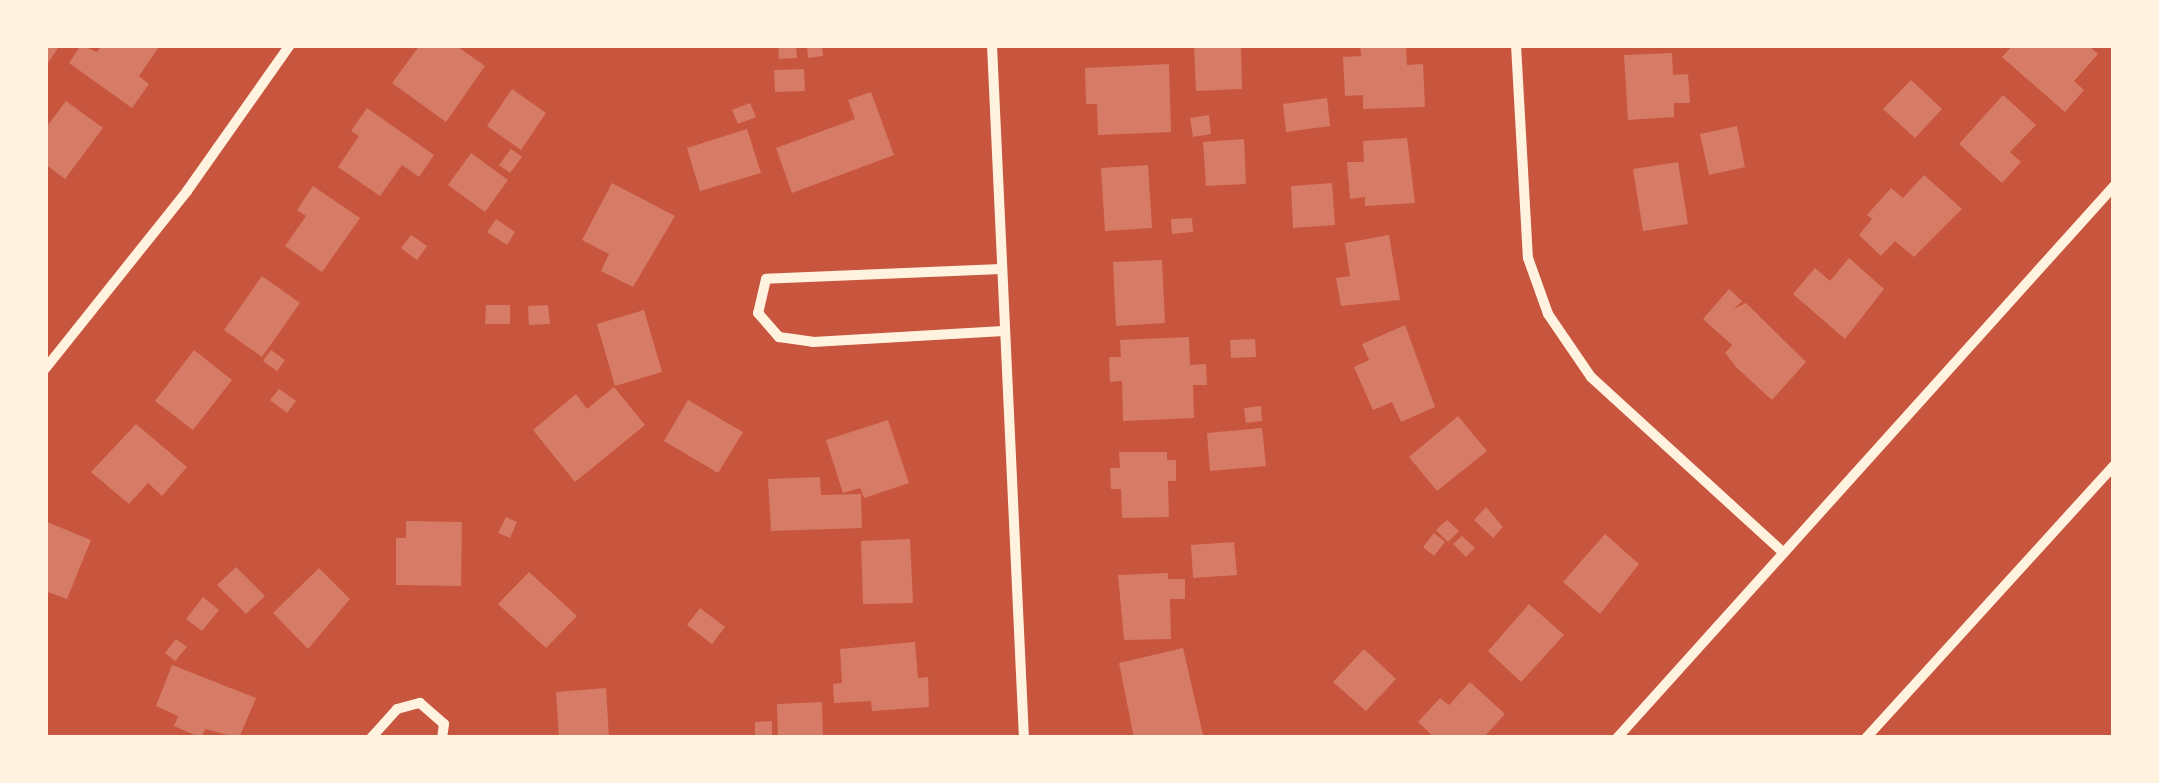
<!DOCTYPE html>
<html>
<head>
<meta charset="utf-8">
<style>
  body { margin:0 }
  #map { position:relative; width:2159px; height:783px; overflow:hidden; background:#c8553d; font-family:Signika,sans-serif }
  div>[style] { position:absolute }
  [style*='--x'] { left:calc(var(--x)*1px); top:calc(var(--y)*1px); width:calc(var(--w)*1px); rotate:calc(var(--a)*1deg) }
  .building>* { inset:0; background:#d67c66 }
  .minor>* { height:10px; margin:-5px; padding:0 5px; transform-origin:5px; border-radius:5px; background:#fff3e0 }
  span { translate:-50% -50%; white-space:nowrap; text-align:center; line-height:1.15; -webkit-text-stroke:10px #fff3e0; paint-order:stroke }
  .frame { position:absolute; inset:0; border:48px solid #fff3e0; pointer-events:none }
</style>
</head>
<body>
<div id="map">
  <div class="building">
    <div style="clip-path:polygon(45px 45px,60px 45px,45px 67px)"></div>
    <div style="clip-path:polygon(81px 45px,97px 52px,102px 45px,159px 47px,139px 76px,149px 84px,132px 108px,69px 63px)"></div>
    <div style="clip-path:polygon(420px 45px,455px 45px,485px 66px,446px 122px,392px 83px)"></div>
    <div style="clip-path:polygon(778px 45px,796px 45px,797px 58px,779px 59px)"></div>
    <div style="clip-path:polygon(807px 45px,822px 45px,823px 56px,808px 58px)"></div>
    <div style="clip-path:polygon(1241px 45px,1242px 89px,1196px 91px,1194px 46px)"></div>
    <div style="clip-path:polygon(1360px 45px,1406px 45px,1407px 65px,1423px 64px,1425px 107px,1363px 109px,1363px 95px,1345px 96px,1343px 57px,1361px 56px)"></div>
    <div style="clip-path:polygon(2013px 45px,2088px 45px,2098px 54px,2074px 81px,2084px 90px,2065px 112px,2002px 57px)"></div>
    <div style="clip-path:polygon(1672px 53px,1673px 75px,1688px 74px,1690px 103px,1674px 103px,1674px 117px,1628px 120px,1624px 55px)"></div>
    <div style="clip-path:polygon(1169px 64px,1171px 132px,1098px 135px,1097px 104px,1086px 104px,1085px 68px)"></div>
    <div style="clip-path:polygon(804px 69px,805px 91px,775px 92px,774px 70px)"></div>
    <div style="clip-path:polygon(1911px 80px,1942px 109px,1915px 138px,1883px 109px)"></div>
    <div style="clip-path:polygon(512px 89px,546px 113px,521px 150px,487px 126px)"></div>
    <div style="clip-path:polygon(871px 92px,894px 155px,792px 193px,776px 148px,855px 119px,848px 100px)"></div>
    <div style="clip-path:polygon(2003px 95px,2036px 125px,2010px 152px,2021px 162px,2002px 183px,1959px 144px)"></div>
    <div style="clip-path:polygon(1327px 98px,1330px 126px,1286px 132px,1283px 104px)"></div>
    <div style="clip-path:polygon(66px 101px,103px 128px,65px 179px,45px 164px,45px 129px)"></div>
    <div style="clip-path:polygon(750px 103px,756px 117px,738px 124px,732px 110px)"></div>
    <div style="clip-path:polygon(367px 108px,434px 155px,419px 177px,402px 165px,380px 196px,338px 167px,359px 136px,351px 131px)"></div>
    <div style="clip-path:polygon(1209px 115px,1211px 134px,1193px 137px,1190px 118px)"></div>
    <div style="clip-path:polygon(1737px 126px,1745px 167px,1709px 175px,1700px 134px)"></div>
    <div style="clip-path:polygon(747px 129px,761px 173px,700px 191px,687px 148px)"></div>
    <div style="clip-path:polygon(1407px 138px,1415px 203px,1365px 206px,1365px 197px,1350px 199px,1347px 162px,1364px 162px,1363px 141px)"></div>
    <div style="clip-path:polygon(1244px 139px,1246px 184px,1206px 186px,1203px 142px)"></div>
    <div style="clip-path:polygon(511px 149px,522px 157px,510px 173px,499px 165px)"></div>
    <div style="clip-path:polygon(471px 153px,508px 180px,485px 212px,448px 185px)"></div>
    <div style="clip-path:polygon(1678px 162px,1688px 224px,1643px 231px,1633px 169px)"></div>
    <div style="clip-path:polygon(1148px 165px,1152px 228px,1105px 231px,1101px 168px)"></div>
    <div style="clip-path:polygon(1924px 175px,1962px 209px,1914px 257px,1895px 241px,1881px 256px,1859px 235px,1872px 219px,1867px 215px,1891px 188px,1903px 198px)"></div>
    <div style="clip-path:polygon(612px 183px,675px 216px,633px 287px,601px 271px,609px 254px,582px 240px)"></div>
    <div style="clip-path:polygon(1332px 183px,1335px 225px,1293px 228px,1291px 186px)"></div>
    <div style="clip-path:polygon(313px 186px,360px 218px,322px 272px,285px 246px,306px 216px,297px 210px)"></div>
    <div style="clip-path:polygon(1192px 218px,1193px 232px,1172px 234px,1171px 219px)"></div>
    <div style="clip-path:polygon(496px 219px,515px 232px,507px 245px,487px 232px)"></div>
    <div style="clip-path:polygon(411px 235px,427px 246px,417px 260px,401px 248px)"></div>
    <div style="clip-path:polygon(1389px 235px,1400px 300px,1341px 306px,1336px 278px,1350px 276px,1345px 243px)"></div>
    <div style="clip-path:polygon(1849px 258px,1884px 289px,1845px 339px,1793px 294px,1815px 268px,1830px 281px)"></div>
    <div style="clip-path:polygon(1162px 260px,1165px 323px,1116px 326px,1113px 262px)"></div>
    <div style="clip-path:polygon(262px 276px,300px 303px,262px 357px,224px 330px)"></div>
    <div style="clip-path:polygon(1729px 289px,1742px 301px,1734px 309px,1746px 303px,1806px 362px,1772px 400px,1737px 368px,1725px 353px,1732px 345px,1703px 319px)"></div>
    <div style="clip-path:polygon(486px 305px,510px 305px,510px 324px,485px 324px)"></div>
    <div style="clip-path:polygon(548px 305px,550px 324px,529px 325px,528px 306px)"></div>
    <div style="clip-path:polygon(644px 310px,662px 372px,615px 386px,597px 324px)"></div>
    <div style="clip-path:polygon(1405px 325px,1435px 407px,1401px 422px,1392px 402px,1373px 410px,1354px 367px,1369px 360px,1362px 344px)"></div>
    <div style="clip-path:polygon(1189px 337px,1190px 365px,1206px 364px,1207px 385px,1193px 385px,1194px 418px,1123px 421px,1122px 381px,1110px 382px,1109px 357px,1121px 357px,1120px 340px)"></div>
    <div style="clip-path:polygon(1255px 339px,1256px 357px,1231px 358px,1230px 340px)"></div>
    <div style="clip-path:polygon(194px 350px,232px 380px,193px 430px,155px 401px)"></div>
    <div style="clip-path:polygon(271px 350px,285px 360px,277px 371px,263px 361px)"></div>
    <div style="clip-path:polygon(614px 387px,645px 425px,575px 482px,533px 430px,576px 394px,587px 409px)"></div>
    <div style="clip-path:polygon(279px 389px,296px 401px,287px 413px,270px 400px)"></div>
    <div style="clip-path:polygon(688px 400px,743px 432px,718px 473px,664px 441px)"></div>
    <div style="clip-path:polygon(1261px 406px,1262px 421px,1246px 423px,1244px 408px)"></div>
    <div style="clip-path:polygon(1458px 416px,1487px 451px,1437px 491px,1409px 457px)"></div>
    <div style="clip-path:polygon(888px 420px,909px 483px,864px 498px,860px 488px,843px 493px,826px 440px)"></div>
    <div style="clip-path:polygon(136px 424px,187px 467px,162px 496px,148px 483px,129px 504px,91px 472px)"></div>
    <div style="clip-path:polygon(1262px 428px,1266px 466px,1210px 471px,1207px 433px)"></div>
    <div style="clip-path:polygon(1119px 452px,1167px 452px,1167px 460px,1176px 460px,1176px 481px,1168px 481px,1169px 517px,1122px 518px,1121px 489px,1111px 489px,1110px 468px,1120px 468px)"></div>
    <div style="clip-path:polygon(820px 477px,821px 495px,861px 494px,862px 528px,771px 531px,768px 479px)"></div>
    <div style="clip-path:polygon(1486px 507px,1503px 527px,1493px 538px,1474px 520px)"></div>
    <div style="clip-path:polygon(506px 517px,517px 522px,510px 538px,498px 533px)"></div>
    <div style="clip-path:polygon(1447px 520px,1459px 531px,1448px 542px,1436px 530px)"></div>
    <div style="clip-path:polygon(406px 521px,462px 522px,461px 586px,396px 585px,396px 538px,406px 538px)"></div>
    <div style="clip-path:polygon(47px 522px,91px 540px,67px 599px,45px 591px)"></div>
    <div style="clip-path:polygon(1434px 533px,1445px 542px,1434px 556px,1423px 547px)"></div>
    <div style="clip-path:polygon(1605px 534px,1639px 564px,1600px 614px,1563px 582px)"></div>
    <div style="clip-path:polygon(1462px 536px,1475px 548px,1466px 557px,1453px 544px)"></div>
    <div style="clip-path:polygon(910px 539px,913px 603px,863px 604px,861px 541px)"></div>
    <div style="clip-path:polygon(1234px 542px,1237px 575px,1193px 578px,1191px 545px)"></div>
    <div style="clip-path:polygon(236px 567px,265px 596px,246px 614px,217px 585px)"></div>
    <div style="clip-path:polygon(319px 568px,350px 599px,308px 649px,273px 613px)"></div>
    <div style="clip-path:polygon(529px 572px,577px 616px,546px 648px,498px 604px)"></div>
    <div style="clip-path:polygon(1168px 573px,1168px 579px,1185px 579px,1185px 599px,1170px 599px,1171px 639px,1124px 640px,1118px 575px)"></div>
    <div style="clip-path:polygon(203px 597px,219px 610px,202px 631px,186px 619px)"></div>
    <div style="clip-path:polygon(1529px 604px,1564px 635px,1521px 682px,1488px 651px)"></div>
    <div style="clip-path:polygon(700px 608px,725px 627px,712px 644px,687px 625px)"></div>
    <div style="clip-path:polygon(176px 639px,187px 647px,175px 661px,165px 653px)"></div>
    <div style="clip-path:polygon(915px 642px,918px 678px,928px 677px,929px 707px,872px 711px,871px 701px,834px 703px,833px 684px,842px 683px,840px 649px)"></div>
    <div style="clip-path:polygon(1183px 648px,1203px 735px,1134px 738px,1119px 663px)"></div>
    <div style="clip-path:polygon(1364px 649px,1396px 679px,1366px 711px,1333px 682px)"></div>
    <div style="clip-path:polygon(172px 665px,256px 698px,239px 738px,205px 729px,201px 738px,174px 726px,178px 716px,156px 706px)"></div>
    <div style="clip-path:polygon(1470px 682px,1505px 714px,1483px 738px,1435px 738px,1418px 722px,1440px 698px,1449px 705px)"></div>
    <div style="clip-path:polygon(606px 688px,609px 738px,559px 738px,556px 692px)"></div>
    <div style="clip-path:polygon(822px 702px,823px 738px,778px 738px,777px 704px)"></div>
    <div style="clip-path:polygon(772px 721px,772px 737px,755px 737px,755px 722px)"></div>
  </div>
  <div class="minor">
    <div style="--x:992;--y:45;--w:694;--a:87.36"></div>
    <div style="--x:1516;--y:45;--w:213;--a:86.8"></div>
    <div style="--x:1528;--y:258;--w:59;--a:70.3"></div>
    <div style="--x:1548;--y:314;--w:76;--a:55.7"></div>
    <div style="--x:1591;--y:377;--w:261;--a:42.4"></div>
    <div style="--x:1001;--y:269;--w:235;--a:177.6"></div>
    <div style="--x:766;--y:279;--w:35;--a:103"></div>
    <div style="--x:758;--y:313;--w:32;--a:49"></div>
    <div style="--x:779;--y:337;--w:34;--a:8"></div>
    <div style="--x:813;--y:342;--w:191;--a:-3.3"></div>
    <div style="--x:45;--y:369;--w:228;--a:-51.4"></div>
    <div style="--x:187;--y:191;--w:179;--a:-54.8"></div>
    <div style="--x:371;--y:738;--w:39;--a:-48"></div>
    <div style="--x:397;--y:709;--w:24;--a:-15"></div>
    <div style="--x:420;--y:703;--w:32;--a:41"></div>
    <div style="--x:444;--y:724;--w:14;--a:98"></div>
    <div style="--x:1617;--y:738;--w:743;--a:-48"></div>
    <div style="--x:1866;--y:738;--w:369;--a:-47.7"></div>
  </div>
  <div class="frame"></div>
</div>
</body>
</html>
